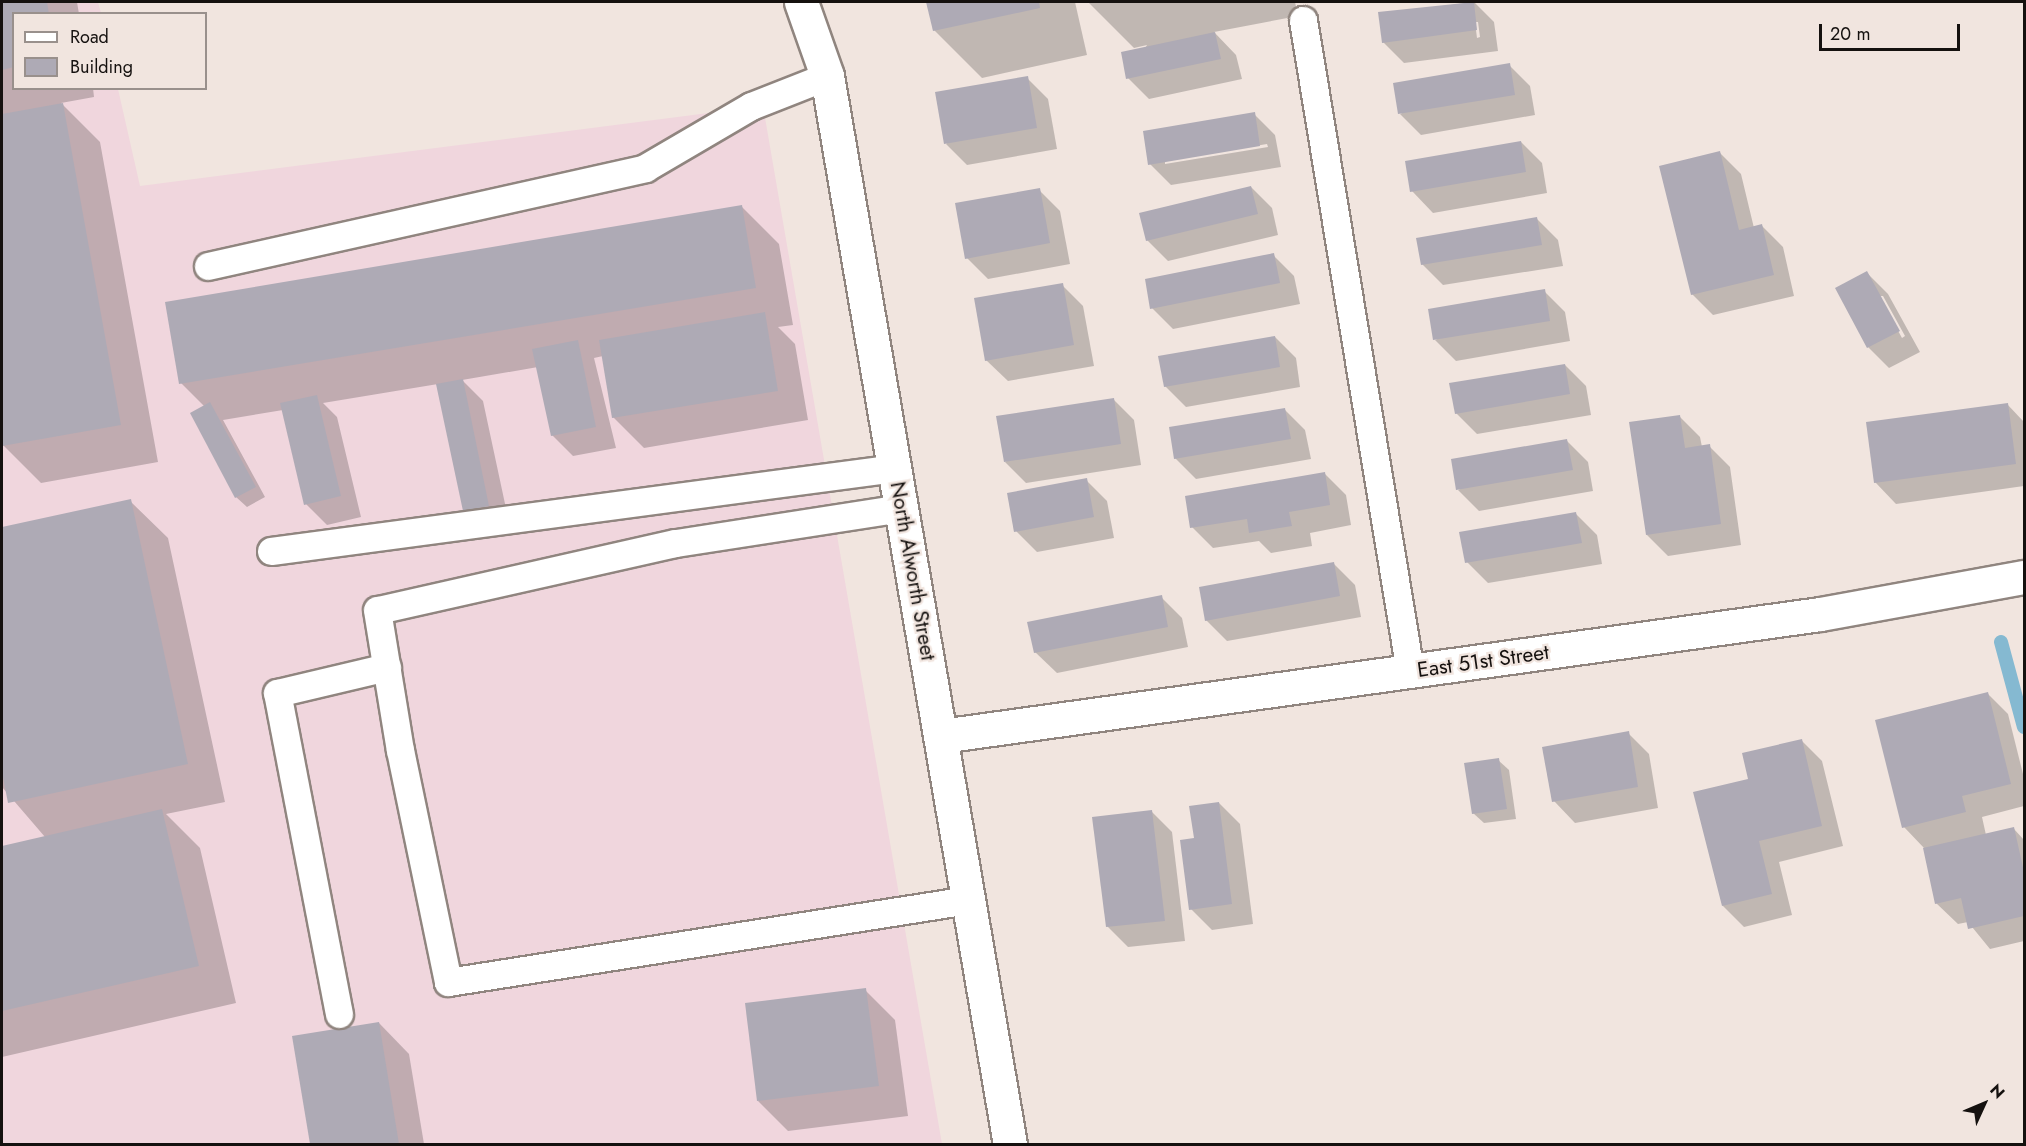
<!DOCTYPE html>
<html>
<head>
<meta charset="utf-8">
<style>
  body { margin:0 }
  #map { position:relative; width:2026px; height:1146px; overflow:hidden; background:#f1e5df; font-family:Jost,sans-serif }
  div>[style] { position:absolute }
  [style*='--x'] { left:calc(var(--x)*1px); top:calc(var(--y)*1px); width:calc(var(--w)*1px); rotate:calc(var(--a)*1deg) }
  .commercial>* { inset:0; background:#f0d6dd }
  .shadow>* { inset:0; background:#0003 }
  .stream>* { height:14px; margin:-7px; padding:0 7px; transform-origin:7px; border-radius:7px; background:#85b9d1 }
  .building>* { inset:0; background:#aeaab5 }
  .roads { filter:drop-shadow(2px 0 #90857f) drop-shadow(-2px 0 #90857f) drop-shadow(0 2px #90857f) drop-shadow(0 -2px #90857f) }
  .service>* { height:27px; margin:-13.5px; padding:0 13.5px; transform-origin:13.5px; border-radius:13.5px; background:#fff }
  .minor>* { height:33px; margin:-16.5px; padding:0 16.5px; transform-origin:16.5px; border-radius:16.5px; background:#fff }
  .tertiary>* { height:33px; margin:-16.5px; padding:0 16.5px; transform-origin:16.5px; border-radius:16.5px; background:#fff }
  span { translate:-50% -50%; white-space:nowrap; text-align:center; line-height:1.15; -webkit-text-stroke:4.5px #f1e5df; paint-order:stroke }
  .street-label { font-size:21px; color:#15110f }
  .frame { position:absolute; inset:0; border:3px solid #15110f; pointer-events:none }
  .legend { position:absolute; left:12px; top:12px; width:195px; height:78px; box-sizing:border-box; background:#f1e5df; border:2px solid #99908c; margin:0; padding:8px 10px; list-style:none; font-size:18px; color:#15110f }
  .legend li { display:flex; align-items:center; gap:12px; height:30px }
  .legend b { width:30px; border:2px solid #99908c }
  .north { position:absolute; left:1954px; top:1074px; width:60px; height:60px; -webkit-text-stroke:4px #f1e5df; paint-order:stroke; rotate:46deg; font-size:16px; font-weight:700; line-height:24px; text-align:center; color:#15110f }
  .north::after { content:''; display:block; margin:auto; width:21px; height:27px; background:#15110f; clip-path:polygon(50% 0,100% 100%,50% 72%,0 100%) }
  .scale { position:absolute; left:1819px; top:24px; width:141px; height:27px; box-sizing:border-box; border:3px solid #15110f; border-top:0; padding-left:8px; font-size:18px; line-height:21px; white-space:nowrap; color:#15110f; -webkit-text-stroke:4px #f1e5df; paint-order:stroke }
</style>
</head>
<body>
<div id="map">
  <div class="commercial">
    <div style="clip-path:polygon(2px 2px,98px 2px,101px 13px,14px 14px,14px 88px,118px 89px,140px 186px,763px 106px,942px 1144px,2px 1144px)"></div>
  </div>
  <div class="shadow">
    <div style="clip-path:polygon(2px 2px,77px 2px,79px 14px,14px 14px,14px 88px,93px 88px,94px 97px,61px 103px,100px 142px,158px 462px,41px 483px,3px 445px)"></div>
    <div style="clip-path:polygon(928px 2px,1075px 2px,1087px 55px,982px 78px,934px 30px)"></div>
    <div style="clip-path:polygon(1088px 2px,1295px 2px,1298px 16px,1214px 32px,1236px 55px,1242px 79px,1149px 99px,1128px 78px,1147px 45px,1134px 48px)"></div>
    <div style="clip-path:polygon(evenodd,1474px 2px,1494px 22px,1498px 51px,1404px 63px,1383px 42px,1379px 14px,1474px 2px,1475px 22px,1478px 22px,1480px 37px,1477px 38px,1475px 22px)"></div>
    <div style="clip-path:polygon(1509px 65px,1530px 86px,1535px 115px,1421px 135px,1400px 114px)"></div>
    <div style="clip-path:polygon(1027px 78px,1048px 99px,1057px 149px,967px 165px,946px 144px)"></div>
    <div style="clip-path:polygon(evenodd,1254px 114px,1275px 135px,1281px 167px,1171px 185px,1150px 164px,1254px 114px,1267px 144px,1268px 147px,1165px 164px,1165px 161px,1267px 144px)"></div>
    <div style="clip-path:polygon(1521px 142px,1542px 163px,1547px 193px,1433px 213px,1412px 191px)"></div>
    <div style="clip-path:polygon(1720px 153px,1741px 174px,1754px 228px,1762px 226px,1783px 247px,1794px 296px,1713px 315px,1692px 294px)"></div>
    <div style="clip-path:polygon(1251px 187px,1272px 208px,1278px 235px,1168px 261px,1147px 240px)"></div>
    <div style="clip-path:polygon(1039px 190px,1060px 211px,1070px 264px,988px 279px,967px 258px)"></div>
    <div style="clip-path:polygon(742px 207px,779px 244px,793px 325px,778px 327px,795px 344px,808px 420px,644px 448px,613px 417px,603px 356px,594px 358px,616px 448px,573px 456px,552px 435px,538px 367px,462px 380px,483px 401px,510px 527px,485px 531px,464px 510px,438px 384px,323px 403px,337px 417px,361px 517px,327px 525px,306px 504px,283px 410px,223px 420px,265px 497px,247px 507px,236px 497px,205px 407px,181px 383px)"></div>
    <div style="clip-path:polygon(1537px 219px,1558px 240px,1563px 266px,1443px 285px,1422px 264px)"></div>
    <div style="clip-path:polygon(1273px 255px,1294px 276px,1300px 304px,1173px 329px,1152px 308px)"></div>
    <div style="clip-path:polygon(evenodd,1867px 273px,1888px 294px,1920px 352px,1889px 368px,1868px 347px,1867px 273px,1879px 296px,1883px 296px,1905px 336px,1902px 338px,1879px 296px)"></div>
    <div style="clip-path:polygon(1062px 285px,1083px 306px,1094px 366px,1008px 381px,986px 360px)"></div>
    <div style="clip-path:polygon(1544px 291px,1565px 312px,1570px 341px,1456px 361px,1435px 340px)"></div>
    <div style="clip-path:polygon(1275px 337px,1296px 358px,1300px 387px,1186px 407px,1165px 386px)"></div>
    <div style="clip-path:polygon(1565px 365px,1586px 386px,1591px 415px,1477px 434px,1456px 413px)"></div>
    <div style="clip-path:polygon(1113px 399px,1134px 420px,1141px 465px,1026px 483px,1005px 462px)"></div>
    <div style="clip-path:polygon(2007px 404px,2024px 422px,2024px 486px,1896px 504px,1875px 482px)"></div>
    <div style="clip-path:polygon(1284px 409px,1305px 430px,1311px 459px,1196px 479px,1175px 458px)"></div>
    <div style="clip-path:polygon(1679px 416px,1700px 437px,1702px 447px,1709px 446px,1730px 467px,1741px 545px,1668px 556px,1647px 535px)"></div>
    <div style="clip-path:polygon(1567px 441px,1588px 462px,1593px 491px,1479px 511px,1458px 490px)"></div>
    <div style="clip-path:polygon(1325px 474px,1346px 495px,1351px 525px,1310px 533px,1312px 546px,1271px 553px,1259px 541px,1213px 548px,1192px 527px)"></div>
    <div style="clip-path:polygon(1086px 480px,1107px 501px,1114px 538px,1037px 552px,1016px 531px)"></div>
    <div style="clip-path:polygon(130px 501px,168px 538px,225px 802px,166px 814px,200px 848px,236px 1003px,2px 1057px,2px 847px,45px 837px,2px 787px,2px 528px)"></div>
    <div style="clip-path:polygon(1576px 514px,1597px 535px,1602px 564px,1488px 583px,1467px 562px)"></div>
    <div style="clip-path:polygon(1334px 564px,1355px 585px,1361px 617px,1227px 641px,1206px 620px)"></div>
    <div style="clip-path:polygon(1161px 597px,1182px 618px,1188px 647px,1057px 673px,1035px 652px)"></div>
    <div style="clip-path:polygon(1987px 693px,2008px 714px,2024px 778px,2024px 806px,1982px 817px,1986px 835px,2014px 829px,2024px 840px,2024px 941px,1990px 949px,1968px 922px,1958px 924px,1936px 903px,1924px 848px,1904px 827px)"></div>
    <div style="clip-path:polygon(1628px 733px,1649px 754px,1658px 808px,1575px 823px,1554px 801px)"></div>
    <div style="clip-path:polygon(1801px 740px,1822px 761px,1843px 846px,1779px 862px,1792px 915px,1744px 927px,1723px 906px,1750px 780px)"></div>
    <div style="clip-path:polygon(1498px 760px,1509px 770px,1516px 819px,1484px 823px,1473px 813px)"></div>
    <div style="clip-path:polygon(1219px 803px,1240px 824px,1253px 924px,1212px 930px,1191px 909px,1196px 839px)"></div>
    <div style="clip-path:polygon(1151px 811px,1172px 832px,1185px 941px,1128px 947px,1107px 926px)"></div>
    <div style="clip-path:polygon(865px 990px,895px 1020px,908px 1116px,788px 1131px,758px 1101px)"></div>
    <div style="clip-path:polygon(379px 1023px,409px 1054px,424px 1144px,312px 1144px,294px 1037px)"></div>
  </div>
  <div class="stream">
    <div style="--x:2001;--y:642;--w:88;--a:74.9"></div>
  </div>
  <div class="building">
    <div style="clip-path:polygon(2px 2px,47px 2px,49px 14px,14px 14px,14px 67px,2px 70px)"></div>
    <div style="clip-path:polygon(926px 2px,1039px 2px,1040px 8px,933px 31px)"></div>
    <div style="clip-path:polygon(1474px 2px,1477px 30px,1382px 43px,1378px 12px)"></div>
    <div style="clip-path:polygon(1215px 32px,1221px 59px,1126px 79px,1121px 52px)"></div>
    <div style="clip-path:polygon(1510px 63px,1515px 95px,1398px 114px,1393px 83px)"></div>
    <div style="clip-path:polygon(1028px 76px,1037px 128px,944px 144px,935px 92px)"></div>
    <div style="clip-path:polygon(63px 103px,121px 425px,2px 446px,2px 114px)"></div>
    <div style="clip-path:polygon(1255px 112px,1260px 146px,1148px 165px,1143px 131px)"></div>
    <div style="clip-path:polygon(1521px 141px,1526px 172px,1410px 192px,1405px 161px)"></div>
    <div style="clip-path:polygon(1720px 151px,1739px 230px,1762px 224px,1774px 275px,1691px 295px,1659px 166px)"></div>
    <div style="clip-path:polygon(1251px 186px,1258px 214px,1146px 241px,1139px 213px)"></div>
    <div style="clip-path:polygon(1040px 188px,1050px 243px,965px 259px,955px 203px)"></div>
    <div style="clip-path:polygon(742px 205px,756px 288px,179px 384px,165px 302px)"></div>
    <div style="clip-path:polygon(1537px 217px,1542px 245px,1421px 265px,1416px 238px)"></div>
    <div style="clip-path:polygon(1274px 253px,1280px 283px,1150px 309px,1145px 279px)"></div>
    <div style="clip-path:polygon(1867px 271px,1900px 331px,1867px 348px,1835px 288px)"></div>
    <div style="clip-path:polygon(1063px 283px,1074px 345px,985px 361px,974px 298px)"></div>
    <div style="clip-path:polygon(1545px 289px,1550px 321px,1433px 340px,1428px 309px)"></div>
    <div style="clip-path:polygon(765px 312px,778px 391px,612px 418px,599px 340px)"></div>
    <div style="clip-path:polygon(1275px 336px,1280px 367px,1164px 387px,1158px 356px)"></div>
    <div style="clip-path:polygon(578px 340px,596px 427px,551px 436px,532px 349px)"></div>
    <div style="clip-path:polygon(1565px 364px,1570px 394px,1455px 414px,1449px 383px)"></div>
    <div style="clip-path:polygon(463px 379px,489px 506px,463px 511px,436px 384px)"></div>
    <div style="clip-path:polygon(317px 395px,341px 496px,304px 505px,280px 403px)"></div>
    <div style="clip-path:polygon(1114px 398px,1121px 444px,1004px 462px,996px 416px)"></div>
    <div style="clip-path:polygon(210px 402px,256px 487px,235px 498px,190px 413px)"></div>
    <div style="clip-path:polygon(2008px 403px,2016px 464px,1874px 483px,1866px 422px)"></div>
    <div style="clip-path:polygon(1285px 408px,1291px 439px,1174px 459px,1169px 427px)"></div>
    <div style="clip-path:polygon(1680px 415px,1685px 448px,1710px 444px,1721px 524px,1646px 535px,1629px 422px)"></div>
    <div style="clip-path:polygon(1567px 439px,1573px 470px,1456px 490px,1451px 459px)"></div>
    <div style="clip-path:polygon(1325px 472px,1330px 505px,1289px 512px,1292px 526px,1249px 533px,1247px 519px,1190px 528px,1185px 496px)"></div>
    <div style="clip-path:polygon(1087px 478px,1094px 517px,1014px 532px,1007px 493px)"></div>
    <div style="clip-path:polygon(131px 499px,188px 764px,8px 803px,2px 772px,2px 527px)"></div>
    <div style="clip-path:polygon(1576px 512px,1582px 543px,1465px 563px,1459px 532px)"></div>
    <div style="clip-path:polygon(1334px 562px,1340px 596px,1205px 621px,1199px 587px)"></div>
    <div style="clip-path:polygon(1162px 595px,1168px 627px,1034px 653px,1027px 622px)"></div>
    <div style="clip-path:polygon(1988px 692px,2011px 784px,1962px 796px,1966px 812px,1902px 828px,1875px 720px)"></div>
    <div style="clip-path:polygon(1629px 731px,1638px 787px,1552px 802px,1542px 747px)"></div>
    <div style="clip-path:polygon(1802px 739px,1822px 826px,1759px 841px,1772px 894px,1722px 906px,1693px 792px,1748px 779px,1742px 753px)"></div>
    <div style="clip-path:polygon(1499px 758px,1507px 809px,1472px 814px,1464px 763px)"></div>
    <div style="clip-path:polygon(1219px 802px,1232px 904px,1189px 910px,1180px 840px,1194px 838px,1189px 806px)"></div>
    <div style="clip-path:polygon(162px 809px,199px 966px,2px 1011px,2px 846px)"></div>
    <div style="clip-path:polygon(1152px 810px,1165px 921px,1106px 927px,1092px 817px)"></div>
    <div style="clip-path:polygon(2014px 827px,2024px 872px,2024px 916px,1968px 929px,1961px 898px,1935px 904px,1923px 848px)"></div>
    <div style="clip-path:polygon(866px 988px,879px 1086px,757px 1101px,745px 1003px)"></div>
    <div style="clip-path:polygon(379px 1022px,399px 1144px,310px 1144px,292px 1036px)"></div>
  </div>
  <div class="roads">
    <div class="service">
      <div style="--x:1303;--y:20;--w:660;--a:80.67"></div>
      <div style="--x:208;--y:266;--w:448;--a:-12.6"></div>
      <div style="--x:645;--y:168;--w:123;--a:-30.3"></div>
      <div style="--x:751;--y:106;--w:82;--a:-21.5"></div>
      <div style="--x:902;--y:508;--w:230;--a:171.2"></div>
      <div style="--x:675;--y:543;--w:305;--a:167.3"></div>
      <div style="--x:377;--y:610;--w:142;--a:80.7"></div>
      <div style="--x:400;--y:750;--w:237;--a:78.3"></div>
      <div style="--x:448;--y:982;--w:526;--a:-8.96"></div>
      <div style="--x:271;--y:551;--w:629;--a:-7.58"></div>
      <div style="--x:339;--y:1014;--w:327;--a:-100.9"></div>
      <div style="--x:277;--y:693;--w:113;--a:-13.3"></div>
    </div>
    <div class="minor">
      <div style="--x:941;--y:736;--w:887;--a:-7.9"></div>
      <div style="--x:1820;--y:614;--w:207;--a:-10.3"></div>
    </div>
    <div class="tertiary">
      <div style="--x:801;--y:2;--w:78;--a:70.6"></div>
      <div style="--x:827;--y:76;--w:1084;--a:80.28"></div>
    </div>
  </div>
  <div class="street-label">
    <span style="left:913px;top:571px;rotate:80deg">North Alworth Street</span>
    <span style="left:1483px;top:661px;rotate:-8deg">East 51st Street</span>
  </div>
  <div class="frame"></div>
  <ul class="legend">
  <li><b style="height:8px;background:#fff"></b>Road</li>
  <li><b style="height:16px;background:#aeaab5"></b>Building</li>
  </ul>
  <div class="north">N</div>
  <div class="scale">20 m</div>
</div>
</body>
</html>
